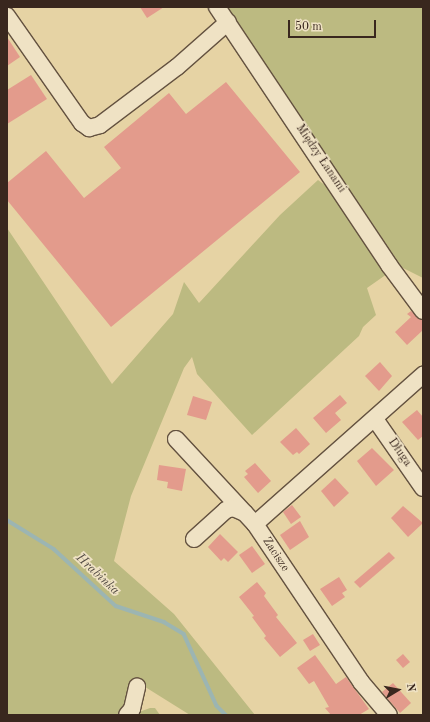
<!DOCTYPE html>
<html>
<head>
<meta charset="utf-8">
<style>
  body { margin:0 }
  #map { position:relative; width:430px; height:722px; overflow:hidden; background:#e6d3a4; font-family:"Old Standard TT",serif }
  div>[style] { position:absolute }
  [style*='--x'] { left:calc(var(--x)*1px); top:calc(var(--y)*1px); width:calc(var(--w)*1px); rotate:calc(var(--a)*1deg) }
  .green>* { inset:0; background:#bcba81 }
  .stream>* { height:3.5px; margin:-1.75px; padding:0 1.75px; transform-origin:1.75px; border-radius:1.75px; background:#9cb5b2 }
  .building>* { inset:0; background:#e39b8c }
  .roads { filter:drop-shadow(1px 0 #645240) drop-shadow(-1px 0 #645240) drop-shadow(0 1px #645240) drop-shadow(0 -1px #645240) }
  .minor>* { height:16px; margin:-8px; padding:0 8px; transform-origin:8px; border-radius:8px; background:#efe2c4 }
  span { translate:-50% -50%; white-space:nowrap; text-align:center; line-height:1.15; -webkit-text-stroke:3.5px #efe2c4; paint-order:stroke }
  .street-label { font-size:12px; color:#39271e }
  .water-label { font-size:13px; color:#524a43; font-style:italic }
  .frame { position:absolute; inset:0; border:8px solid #39271e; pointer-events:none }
  .north { position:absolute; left:378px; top:670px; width:40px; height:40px; -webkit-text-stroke:3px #efe2c4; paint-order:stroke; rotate:80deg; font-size:11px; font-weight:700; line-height:16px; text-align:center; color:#39271e }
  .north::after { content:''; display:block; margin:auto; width:14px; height:18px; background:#39271e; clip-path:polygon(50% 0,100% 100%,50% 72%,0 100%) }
  .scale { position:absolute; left:288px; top:20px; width:88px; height:18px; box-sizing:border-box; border:2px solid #39271e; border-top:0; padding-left:5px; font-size:12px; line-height:14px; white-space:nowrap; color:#39271e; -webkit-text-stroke:3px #efe2c4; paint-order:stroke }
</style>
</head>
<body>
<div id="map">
  <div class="green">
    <div style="clip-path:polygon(223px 7px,423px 7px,423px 278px,393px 263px)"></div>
    <div style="clip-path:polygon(318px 180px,330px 189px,387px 274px,367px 288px,376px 315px,363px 327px,359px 336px,252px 435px,197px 374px,192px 357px,184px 368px,131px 496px,114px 561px,174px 614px,255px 715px,190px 715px,142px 685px,119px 715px,7px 715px,7px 228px,112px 384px,173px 314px,184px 282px,199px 303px,280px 215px)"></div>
    <div style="clip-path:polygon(150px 708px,155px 708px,160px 715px,131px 715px)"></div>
  </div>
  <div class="stream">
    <div style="--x:7;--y:520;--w:55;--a:31.7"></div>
    <div style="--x:54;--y:549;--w:84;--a:42.6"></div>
    <div style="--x:116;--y:606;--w:51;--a:18.4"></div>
    <div style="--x:164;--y:622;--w:23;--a:31"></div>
    <div style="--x:184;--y:634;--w:79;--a:65.4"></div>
    <div style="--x:217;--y:706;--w:13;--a:45"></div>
  </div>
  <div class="building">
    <div style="clip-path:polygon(140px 7px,164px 7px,147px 18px)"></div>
    <div style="clip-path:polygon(7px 37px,20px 57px,7px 66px)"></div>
    <div style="clip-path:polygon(31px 75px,47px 99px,7px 124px,7px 90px)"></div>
    <div style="clip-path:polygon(226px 82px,300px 172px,111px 327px,7px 200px,7px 183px,46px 151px,84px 198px,121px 168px,104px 147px,169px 93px,186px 114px)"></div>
    <div style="clip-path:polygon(411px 311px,423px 320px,423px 330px,407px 345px,395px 332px,411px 317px,407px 314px)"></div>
    <div style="clip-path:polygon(380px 362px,392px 376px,379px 391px,365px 376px)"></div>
    <div style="clip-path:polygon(340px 395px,347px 403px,335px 413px,341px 420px,326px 433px,313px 418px)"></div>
    <div style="clip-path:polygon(193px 396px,212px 402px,206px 420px,187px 415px)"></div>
    <div style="clip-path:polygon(417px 410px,423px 417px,423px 436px,418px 440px,402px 422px)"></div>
    <div style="clip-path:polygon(296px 428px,310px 444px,299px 454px,297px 452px,293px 455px,280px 442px)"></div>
    <div style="clip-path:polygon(372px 448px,394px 470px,376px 486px,357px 461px)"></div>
    <div style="clip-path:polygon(255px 463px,271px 481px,258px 493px,244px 477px,248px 474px,245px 471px)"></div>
    <div style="clip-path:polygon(159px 465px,186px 469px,182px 491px,167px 488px,168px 482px,157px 480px)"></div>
    <div style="clip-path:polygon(335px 478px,349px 493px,334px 507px,321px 491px)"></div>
    <div style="clip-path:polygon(292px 505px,301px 517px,291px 524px,283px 512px)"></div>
    <div style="clip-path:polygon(403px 506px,423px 523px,408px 537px,391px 518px)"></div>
    <div style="clip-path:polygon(300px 521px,309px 537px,290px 550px,280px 535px)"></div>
    <div style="clip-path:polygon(220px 534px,238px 552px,228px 562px,224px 558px,221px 561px,208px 547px)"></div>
    <div style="clip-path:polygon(252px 546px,265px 564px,252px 573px,239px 555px)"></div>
    <div style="clip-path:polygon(389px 552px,395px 558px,360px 588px,354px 582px)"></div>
    <div style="clip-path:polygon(339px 577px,347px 590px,342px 593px,345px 597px,332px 606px,320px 589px)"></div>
    <div style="clip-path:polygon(257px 582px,266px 593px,264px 596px,278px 615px,276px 617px,297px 643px,280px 657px,264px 638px,266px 636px,252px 617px,254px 616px,239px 597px)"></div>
    <div style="clip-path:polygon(313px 634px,320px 645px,310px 651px,303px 640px)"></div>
    <div style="clip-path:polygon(403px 654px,410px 662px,403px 668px,396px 660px)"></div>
    <div style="clip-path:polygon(315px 655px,336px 684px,346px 677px,369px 709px,359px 715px,331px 715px,325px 708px,329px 707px,314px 681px,309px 684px,297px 668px)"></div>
    <div style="clip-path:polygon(393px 683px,411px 703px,400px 713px,382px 692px)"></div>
  </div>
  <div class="roads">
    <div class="minor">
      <div style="--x:217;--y:7;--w:310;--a:56.3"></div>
      <div style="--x:389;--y:265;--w:57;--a:53.5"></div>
      <div style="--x:7;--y:16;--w:131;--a:55"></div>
      <div style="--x:82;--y:123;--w:9;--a:36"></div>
      <div style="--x:89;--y:128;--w:11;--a:-15"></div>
      <div style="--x:100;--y:125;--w:96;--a:-37"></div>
      <div style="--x:177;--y:67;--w:68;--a:-41.4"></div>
      <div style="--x:375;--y:419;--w:84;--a:55.2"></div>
      <div style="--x:176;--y:439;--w:116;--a:47.1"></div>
      <div style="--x:255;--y:524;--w:190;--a:56.1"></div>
      <div style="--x:361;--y:682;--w:43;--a:49.7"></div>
      <div style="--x:255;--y:524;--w:225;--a:-41.6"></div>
      <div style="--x:194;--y:539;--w:43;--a:-42.2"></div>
      <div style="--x:226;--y:510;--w:7;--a:-16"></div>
      <div style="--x:233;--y:508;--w:13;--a:23"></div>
      <div style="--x:127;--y:715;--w:8;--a:-50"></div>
      <div style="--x:132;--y:709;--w:23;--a:-77"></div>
    </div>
  </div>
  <div class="street-label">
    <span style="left:320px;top:159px;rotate:56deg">Między Łanami</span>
    <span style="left:399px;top:453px;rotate:55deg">Długa</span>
    <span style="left:275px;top:555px;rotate:57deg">Zacisze</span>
  </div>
  <div class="water-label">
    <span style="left:97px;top:575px;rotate:43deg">Hrabinka</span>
  </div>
  <div class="frame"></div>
  <div class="north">N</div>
  <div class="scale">50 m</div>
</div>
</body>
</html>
